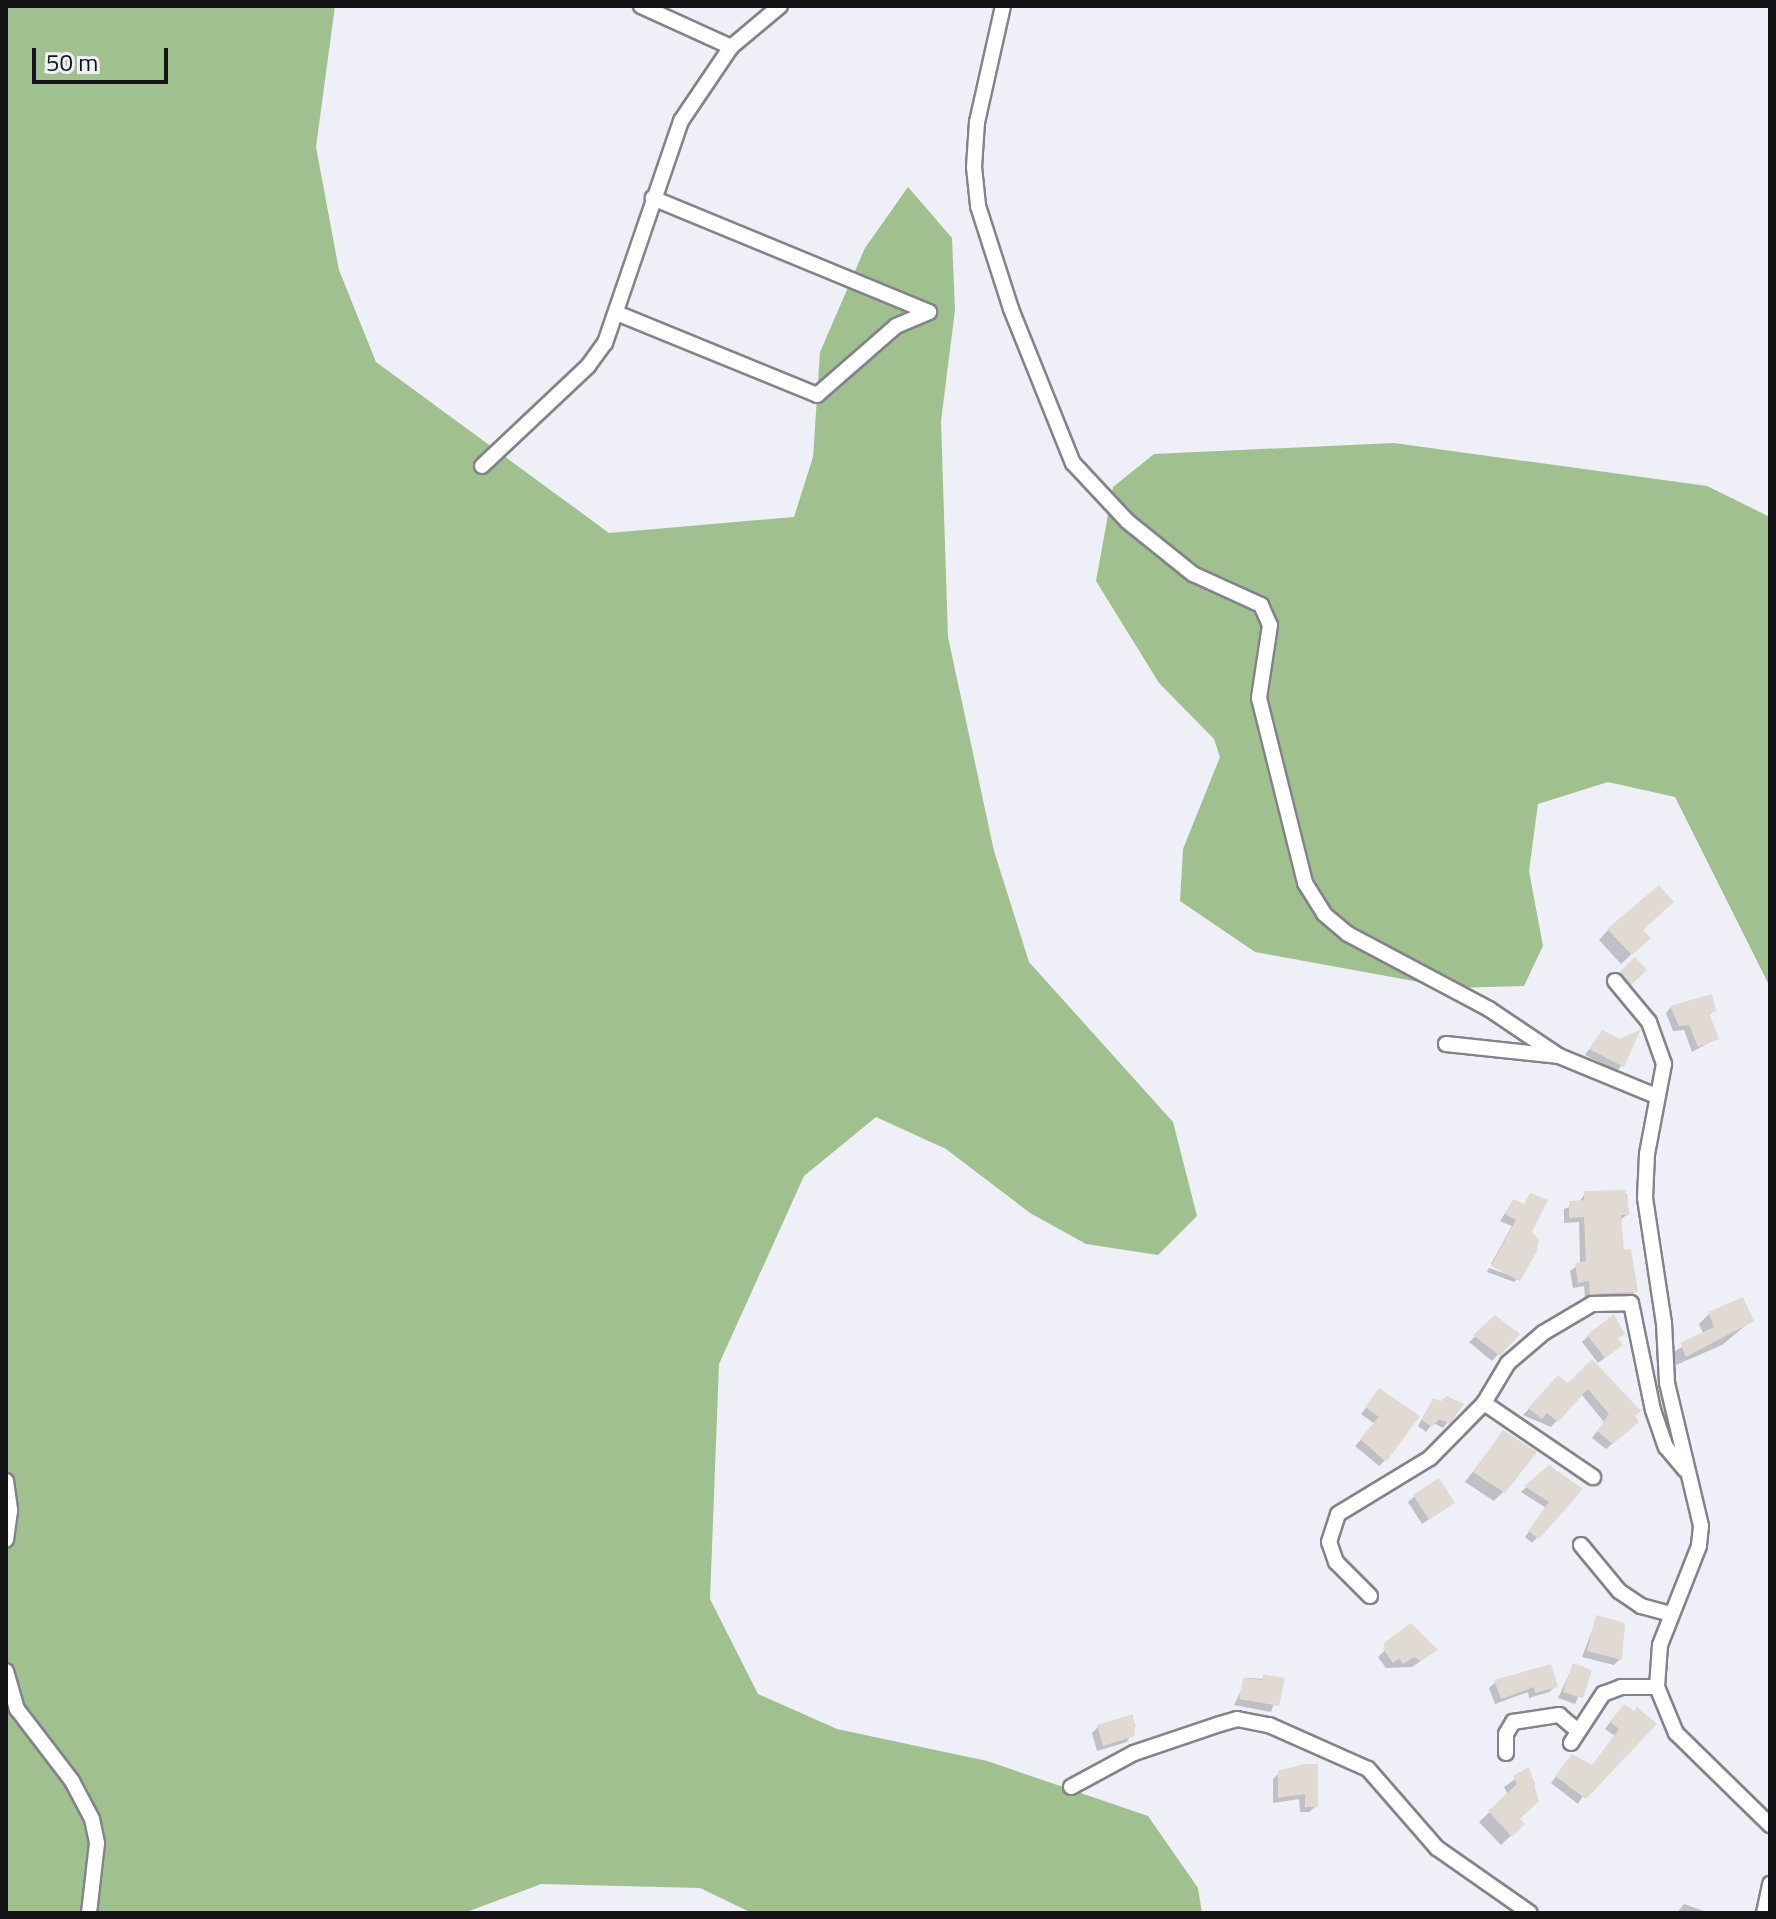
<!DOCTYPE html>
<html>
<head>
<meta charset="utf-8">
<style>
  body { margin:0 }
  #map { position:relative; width:1776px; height:1919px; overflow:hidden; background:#efeff7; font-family:"Titillium Web",sans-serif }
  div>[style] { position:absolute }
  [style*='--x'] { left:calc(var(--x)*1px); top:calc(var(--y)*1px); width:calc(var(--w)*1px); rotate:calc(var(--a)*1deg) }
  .forest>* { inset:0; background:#a1c08f }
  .shadow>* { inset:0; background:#0003 }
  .building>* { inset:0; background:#e0dad3 }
  .roads { filter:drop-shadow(2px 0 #83838a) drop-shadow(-2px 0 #83838a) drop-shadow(0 2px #83838a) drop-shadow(0 -2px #83838a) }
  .minor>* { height:14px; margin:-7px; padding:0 7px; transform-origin:7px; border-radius:7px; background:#fff }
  span { translate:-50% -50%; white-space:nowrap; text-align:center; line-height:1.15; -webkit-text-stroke:7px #efeff7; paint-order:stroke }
  .frame { position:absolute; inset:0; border:8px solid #141416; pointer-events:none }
  .scale { position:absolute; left:32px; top:48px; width:136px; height:36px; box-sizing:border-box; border:4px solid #141416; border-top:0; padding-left:10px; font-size:24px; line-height:28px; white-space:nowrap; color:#141416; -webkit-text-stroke:6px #efeff7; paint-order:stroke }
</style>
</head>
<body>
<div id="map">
  <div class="forest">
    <div style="clip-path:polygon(6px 6px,335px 6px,316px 147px,339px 270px,376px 362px,609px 533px,794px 517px,813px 457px,820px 352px,865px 248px,908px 187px,952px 238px,955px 310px,941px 421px,948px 637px,994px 851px,1029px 962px,1173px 1122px,1197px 1216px,1158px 1255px,1086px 1244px,1030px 1213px,946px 1149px,876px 1117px,804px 1176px,719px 1364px,710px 1599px,758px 1694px,837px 1729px,987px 1761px,1148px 1816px,1198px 1888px,1202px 1913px,752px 1913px,700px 1888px,541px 1884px,464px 1913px,6px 1913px)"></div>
    <div style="clip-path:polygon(1394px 443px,1707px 486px,1770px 517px,1770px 987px,1675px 797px,1608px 782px,1538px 804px,1529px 871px,1543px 946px,1524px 986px,1452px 988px,1255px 952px,1180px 901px,1183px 849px,1220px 757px,1214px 739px,1159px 683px,1096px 581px,1113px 487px,1154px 454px)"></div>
  </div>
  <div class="shadow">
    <div style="clip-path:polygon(1608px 930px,1641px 931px,1638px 948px,1621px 964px,1599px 940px)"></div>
    <div style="clip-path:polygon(1635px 960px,1644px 970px,1624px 990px,1615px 980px)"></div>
    <div style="clip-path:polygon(1671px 1007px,1714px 1010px,1708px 1016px,1717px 1038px,1692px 1052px,1684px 1030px,1673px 1031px,1666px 1013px)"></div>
    <div style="clip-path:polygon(1597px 1038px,1622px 1065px,1617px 1071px,1585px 1055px)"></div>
    <div style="clip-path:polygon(1585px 1193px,1627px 1194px,1628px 1214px,1620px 1220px,1623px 1252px,1635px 1292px,1629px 1297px,1585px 1299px,1584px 1286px,1573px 1288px,1570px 1271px,1580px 1264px,1579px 1222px,1564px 1223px,1564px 1209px,1579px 1203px)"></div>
    <div style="clip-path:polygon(1513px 1201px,1530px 1232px,1521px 1275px,1491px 1264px,1512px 1226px,1500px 1221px)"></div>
    <div style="clip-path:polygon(1489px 1268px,1518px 1278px,1514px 1282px,1487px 1272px)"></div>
    <div style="clip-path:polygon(1709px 1314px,1751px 1321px,1722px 1345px,1676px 1365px,1671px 1354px,1703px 1333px,1699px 1324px)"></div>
    <div style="clip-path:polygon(1495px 1318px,1517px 1334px,1492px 1361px,1469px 1342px)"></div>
    <div style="clip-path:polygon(1588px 1336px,1616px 1340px,1614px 1351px,1598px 1363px,1582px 1342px)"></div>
    <div style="clip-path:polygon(1592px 1362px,1631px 1428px,1606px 1449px,1592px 1438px,1604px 1422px,1581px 1394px,1551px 1427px,1523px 1415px,1558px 1377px,1568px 1385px)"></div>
    <div style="clip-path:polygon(1379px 1391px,1385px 1460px,1379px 1466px,1355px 1446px,1375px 1424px,1361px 1414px)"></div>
    <div style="clip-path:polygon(1433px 1400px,1448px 1422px,1443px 1428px,1433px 1423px,1426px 1432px,1418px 1426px)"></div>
    <div style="clip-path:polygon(1503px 1432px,1504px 1491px,1494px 1501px,1465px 1482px)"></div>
    <div style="clip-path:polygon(1549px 1467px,1581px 1490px,1532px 1543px,1525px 1537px,1546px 1508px,1521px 1492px)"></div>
    <div style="clip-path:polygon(1415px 1496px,1453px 1503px,1422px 1524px,1408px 1502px)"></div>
    <div style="clip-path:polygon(1597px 1618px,1620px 1659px,1614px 1665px,1582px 1657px)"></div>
    <div style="clip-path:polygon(1411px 1626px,1429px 1655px,1412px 1667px,1386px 1668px,1378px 1657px)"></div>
    <div style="clip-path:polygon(1573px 1666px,1590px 1671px,1575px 1704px,1558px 1698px)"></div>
    <div style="clip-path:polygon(1247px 1678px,1282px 1680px,1271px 1712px,1234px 1705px)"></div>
    <div style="clip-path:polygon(1496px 1682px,1556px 1686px,1549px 1692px,1529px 1698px,1528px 1692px,1495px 1704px,1489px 1688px)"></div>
    <div style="clip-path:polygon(1618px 1712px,1633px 1713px,1578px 1804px,1551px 1783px,1566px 1763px,1591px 1767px,1615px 1736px,1605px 1729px)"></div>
    <div style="clip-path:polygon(1132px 1716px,1135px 1726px,1127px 1742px,1097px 1751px,1092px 1733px,1098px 1727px)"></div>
    <div style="clip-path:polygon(1316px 1767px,1316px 1806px,1309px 1812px,1300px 1812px,1299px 1799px,1273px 1803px,1273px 1779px,1279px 1773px)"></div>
    <div style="clip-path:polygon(1528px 1770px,1535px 1784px,1518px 1819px,1523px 1824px,1501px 1845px,1479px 1822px,1508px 1795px,1504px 1787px)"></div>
    <div style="clip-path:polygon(1684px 1904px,1710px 1913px,1677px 1913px)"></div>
  </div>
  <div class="building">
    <div style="clip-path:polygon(1659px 885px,1674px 902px,1643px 930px,1651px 938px,1632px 955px,1607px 929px)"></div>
    <div style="clip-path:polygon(1635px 957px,1647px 970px,1631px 985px,1620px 972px)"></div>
    <div style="clip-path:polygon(1712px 994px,1716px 1011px,1709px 1013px,1719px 1039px,1698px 1047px,1689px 1025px,1679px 1026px,1670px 1006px)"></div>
    <div style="clip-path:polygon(1641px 1029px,1624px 1067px,1589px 1049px,1602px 1030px,1620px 1039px)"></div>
    <div style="clip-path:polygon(1625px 1190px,1630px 1215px,1621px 1215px,1624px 1250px,1631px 1249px,1638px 1292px,1590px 1294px,1589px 1281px,1578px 1283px,1575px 1263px,1586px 1261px,1584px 1217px,1569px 1218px,1569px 1201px,1584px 1200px,1584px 1191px)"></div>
    <div style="clip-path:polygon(1530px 1193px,1548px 1200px,1532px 1232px,1539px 1240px,1537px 1251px,1520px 1281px,1491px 1266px,1516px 1220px,1505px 1214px,1513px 1199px,1524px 1204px)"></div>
    <div style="clip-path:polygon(1743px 1297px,1754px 1321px,1686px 1357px,1680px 1343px,1714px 1327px,1708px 1312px)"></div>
    <div style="clip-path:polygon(1614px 1314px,1625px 1334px,1618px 1339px,1623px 1345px,1605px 1358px,1587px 1335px)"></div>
    <div style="clip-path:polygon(1495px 1315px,1520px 1334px,1500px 1356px,1473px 1335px)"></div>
    <div style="clip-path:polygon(1592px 1359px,1641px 1411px,1635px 1416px,1639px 1422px,1613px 1444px,1597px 1431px,1609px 1414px,1588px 1389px,1558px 1422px,1547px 1413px,1542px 1419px,1528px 1408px,1558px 1375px,1568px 1383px)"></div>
    <div style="clip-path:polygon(1379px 1388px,1420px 1416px,1386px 1462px,1360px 1439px,1379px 1417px,1365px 1407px)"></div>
    <div style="clip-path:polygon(1447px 1396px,1464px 1404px,1450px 1424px,1439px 1419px,1432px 1427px,1422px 1420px,1433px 1398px,1441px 1401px)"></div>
    <div style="clip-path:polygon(1503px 1430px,1537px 1452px,1505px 1493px,1473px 1472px)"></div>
    <div style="clip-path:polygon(1549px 1465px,1583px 1489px,1539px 1539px,1528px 1531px,1549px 1502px,1524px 1486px)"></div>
    <div style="clip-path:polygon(1439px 1478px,1455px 1503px,1429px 1520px,1413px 1495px)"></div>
    <div style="clip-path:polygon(1596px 1615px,1625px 1623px,1622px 1660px,1587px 1651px)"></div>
    <div style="clip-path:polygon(1411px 1623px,1438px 1650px,1421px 1661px,1414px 1657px,1403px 1664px,1399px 1658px,1393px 1663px,1383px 1649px,1385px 1642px)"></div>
    <div style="clip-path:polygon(1573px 1663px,1592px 1670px,1583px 1698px,1563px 1692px)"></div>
    <div style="clip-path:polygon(1551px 1664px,1558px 1687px,1535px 1693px,1534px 1687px,1501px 1699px,1494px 1680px)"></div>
    <div style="clip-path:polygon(1263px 1674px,1285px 1678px,1279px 1706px,1239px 1699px,1243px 1678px,1262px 1680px)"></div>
    <div style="clip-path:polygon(1624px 1704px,1634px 1711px,1637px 1707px,1657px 1724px,1586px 1799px,1555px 1776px,1572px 1754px,1592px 1765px,1619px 1729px,1610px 1722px)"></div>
    <div style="clip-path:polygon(1133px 1714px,1135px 1736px,1103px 1746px,1097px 1725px)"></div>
    <div style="clip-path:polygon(1304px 1764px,1318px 1764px,1318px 1807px,1305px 1807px,1305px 1794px,1278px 1798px,1278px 1771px)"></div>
    <div style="clip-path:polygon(1529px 1767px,1539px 1801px,1520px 1819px,1525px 1824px,1512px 1837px,1488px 1811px,1517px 1784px,1513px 1776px)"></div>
  </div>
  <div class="roads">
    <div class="minor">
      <div style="--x:641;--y:6;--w:99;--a:24.5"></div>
      <div style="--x:1003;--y:6;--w:119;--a:102.6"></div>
      <div style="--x:977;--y:122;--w:45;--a:93.8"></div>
      <div style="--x:974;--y:167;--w:39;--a:84"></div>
      <div style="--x:978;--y:206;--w:108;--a:72.2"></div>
      <div style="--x:1011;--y:309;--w:166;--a:68.1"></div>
      <div style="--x:1073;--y:463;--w:79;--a:47"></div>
      <div style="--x:1127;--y:521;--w:85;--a:38.8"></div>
      <div style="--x:1193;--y:574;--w:75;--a:24.5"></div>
      <div style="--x:1261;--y:605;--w:22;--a:66"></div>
      <div style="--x:1270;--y:625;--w:74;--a:98.6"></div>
      <div style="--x:1259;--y:698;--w:191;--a:76"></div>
      <div style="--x:1305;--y:883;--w:36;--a:58"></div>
      <div style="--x:1324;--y:914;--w:31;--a:40"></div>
      <div style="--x:1348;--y:934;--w:160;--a:28"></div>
      <div style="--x:1489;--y:1009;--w:84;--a:33.9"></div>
      <div style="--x:1559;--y:1056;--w:105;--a:22.4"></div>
      <div style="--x:619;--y:314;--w:214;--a:22.2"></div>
      <div style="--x:817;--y:395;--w:105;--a:-41.1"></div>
      <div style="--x:896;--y:326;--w:36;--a:-23"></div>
      <div style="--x:929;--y:312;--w:299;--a:-157.6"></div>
      <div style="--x:482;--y:466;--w:146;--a:-43.3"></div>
      <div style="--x:588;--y:366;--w:29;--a:-54"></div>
      <div style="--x:605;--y:343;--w:235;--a:-71.1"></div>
      <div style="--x:681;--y:121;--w:89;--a:-56"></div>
      <div style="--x:731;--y:47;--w:64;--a:-39.9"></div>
      <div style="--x:1615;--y:981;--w:53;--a:50.3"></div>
      <div style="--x:1649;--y:1022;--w:45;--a:70.3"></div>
      <div style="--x:1664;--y:1064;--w:92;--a:100.7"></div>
      <div style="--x:1647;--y:1154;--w:44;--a:92.6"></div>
      <div style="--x:1645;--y:1198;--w:126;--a:81.4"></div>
      <div style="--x:1664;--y:1323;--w:60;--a:87.1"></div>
      <div style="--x:1667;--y:1383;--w:147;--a:76.6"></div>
      <div style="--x:1701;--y:1526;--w:20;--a:96"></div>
      <div style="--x:1699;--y:1546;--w:106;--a:111.5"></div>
      <div style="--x:1660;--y:1645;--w:42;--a:94.1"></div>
      <div style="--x:1657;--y:1687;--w:50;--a:67.6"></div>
      <div style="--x:1676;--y:1733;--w:132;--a:44.4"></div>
      <div style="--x:1446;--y:1044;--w:114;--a:6.1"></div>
      <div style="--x:1484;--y:1403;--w:132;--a:34.2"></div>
      <div style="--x:6;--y:1481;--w:30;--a:82"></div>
      <div style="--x:10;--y:1511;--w:29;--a:98"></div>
      <div style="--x:1581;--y:1545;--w:60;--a:50.4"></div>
      <div style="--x:1619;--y:1591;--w:27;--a:34"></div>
      <div style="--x:1641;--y:1606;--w:31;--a:15"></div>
      <div style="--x:1370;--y:1596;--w:48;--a:-135"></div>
      <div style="--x:1336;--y:1562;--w:21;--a:-109"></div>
      <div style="--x:1329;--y:1542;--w:29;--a:-72"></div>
      <div style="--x:1338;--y:1514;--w:108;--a:-31.3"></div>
      <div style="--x:1430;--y:1458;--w:77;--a:-45.5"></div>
      <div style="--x:1484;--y:1403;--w:47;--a:-59"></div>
      <div style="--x:1508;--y:1363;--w:46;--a:-40.6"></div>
      <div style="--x:1543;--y:1333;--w:57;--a:-30.6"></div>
      <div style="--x:1592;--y:1304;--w:39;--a:-1"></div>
      <div style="--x:1631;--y:1303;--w:109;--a:78.4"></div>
      <div style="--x:1653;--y:1410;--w:39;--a:71"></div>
      <div style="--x:1666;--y:1447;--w:30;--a:50"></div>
      <div style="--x:6;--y:1671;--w:40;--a:74"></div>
      <div style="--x:17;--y:1709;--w:91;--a:52.6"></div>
      <div style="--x:72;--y:1781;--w:43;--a:62.2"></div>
      <div style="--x:92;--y:1819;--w:25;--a:78"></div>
      <div style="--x:97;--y:1843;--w:70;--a:96.5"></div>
      <div style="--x:1571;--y:1743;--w:59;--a:-56.9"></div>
      <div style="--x:1603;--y:1694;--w:19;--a:-21"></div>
      <div style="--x:1621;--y:1687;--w:36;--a:0"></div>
      <div style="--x:1506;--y:1753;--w:19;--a:-90"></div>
      <div style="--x:1506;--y:1734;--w:14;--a:-60"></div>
      <div style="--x:1513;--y:1722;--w:47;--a:-8.7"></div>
      <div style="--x:1559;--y:1715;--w:25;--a:40"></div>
      <div style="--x:1071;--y:1787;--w:72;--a:-28.4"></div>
      <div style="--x:1134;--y:1753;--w:91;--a:-18.6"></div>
      <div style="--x:1220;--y:1724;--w:18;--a:-16"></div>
      <div style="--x:1237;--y:1719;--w:33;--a:11"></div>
      <div style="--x:1269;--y:1725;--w:108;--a:24"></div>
      <div style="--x:1368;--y:1769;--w:105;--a:48.9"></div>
      <div style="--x:1437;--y:1848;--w:113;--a:35"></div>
      <div style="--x:1764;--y:1913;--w:30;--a:-78"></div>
    </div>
  </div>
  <div class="frame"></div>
  <div class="scale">50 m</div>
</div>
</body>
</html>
